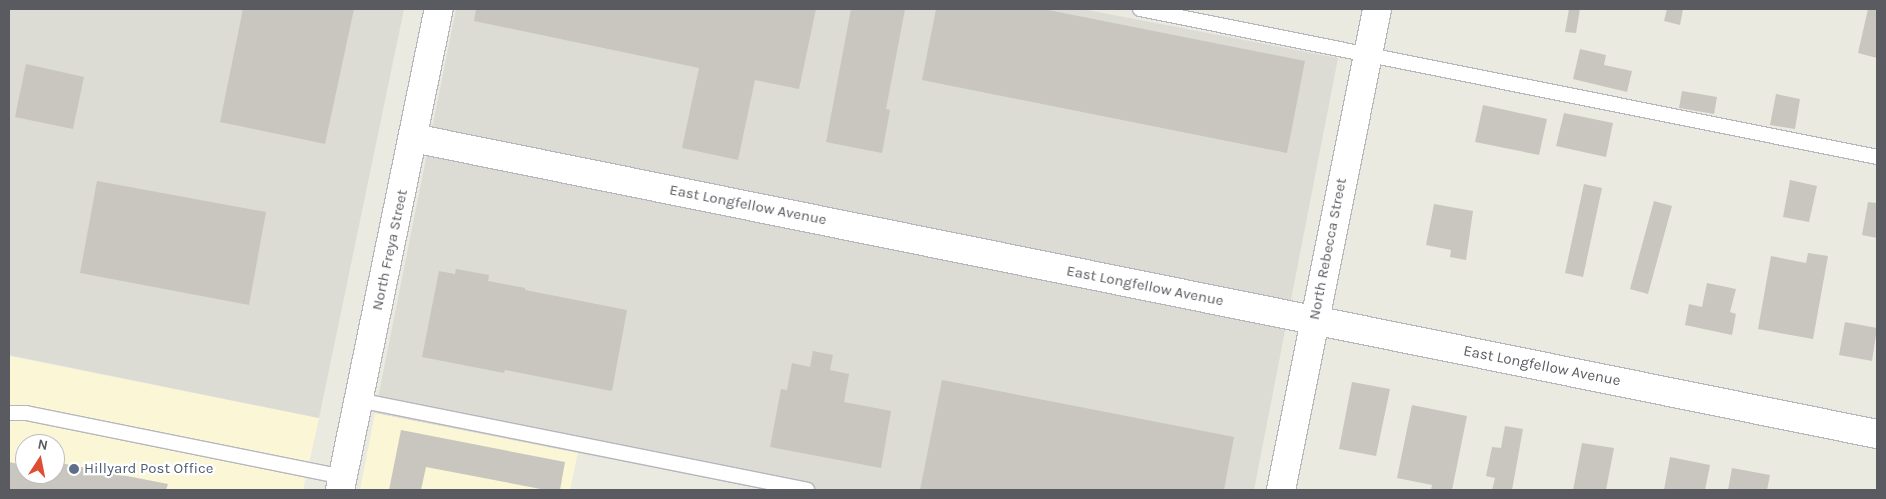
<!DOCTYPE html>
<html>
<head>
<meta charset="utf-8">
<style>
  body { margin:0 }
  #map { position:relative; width:1886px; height:499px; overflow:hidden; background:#ebeae0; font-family:Karla,sans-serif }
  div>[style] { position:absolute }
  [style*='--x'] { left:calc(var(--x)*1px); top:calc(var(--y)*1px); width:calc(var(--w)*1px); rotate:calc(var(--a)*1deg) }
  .commercial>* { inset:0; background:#fbf6d5 }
  .industrial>* { inset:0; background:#dcdbd4 }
  .building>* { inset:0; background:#c8c6bf }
  .roads { filter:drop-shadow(1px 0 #b6b7bc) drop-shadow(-1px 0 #b6b7bc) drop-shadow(0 1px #b6b7bc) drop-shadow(0 -1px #b6b7bc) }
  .service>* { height:14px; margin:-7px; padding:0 7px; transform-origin:7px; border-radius:7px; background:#fff }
  .minor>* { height:28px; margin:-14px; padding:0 14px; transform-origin:14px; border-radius:14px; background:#fff }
  .tertiary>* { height:28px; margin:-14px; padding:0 14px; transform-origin:14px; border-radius:14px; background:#fff }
  .dots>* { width:14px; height:14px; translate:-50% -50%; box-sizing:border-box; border:2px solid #fff; border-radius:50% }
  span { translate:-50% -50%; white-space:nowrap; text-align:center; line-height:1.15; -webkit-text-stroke:4.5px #fff; paint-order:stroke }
  .street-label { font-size:15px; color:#595b60 }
  .service-label { font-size:15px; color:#4e5e75 }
  .left { translate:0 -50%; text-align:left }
  .frame { position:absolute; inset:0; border:10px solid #595b60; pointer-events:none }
  .north { position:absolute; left:15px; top:434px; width:50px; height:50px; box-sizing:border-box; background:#fff; border:1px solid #bdbdbf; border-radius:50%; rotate:11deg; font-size:14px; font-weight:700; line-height:20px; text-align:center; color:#595b60 }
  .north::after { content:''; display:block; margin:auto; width:18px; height:22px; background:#df4e32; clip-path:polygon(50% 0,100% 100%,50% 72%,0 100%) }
</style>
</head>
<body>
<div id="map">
  <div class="commercial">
    <div style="clip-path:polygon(evenodd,9px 356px,319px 418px,303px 490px,9px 490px,9px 356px,25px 444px,55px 444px,55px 474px,25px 474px,25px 444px)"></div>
    <div style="clip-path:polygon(375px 413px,578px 452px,570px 490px,360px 490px)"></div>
  </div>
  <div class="industrial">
    <div style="clip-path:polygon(9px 9px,404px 9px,319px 418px,9px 355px)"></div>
    <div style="clip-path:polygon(456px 9px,1082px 9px,1338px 58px,1254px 490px,767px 490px,375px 413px)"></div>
  </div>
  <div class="building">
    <div style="clip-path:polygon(243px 9px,354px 9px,325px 144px,220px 122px)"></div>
    <div style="clip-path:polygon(476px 9px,816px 9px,799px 89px,755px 80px,738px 160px,682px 148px,699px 68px,474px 21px)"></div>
    <div style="clip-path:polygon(851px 9px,905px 9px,886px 109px,890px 110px,882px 153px,826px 142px)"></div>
    <div style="clip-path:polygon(936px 9px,1043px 9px,1305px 61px,1287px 153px,922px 80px)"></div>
    <div style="clip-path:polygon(1569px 9px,1580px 9px,1576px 33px,1565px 32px)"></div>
    <div style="clip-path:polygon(1667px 9px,1683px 9px,1680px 25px,1664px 21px)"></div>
    <div style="clip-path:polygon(1868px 9px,1877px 9px,1877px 58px,1858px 53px)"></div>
    <div style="clip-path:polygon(1580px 49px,1606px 55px,1604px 65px,1632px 71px,1627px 92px,1573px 79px)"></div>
    <div style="clip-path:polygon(26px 64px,84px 77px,73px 129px,15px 117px)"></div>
    <div style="clip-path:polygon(1682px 91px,1717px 97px,1714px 114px,1679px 108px)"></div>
    <div style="clip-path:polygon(1776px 94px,1800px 99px,1795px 129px,1770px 125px)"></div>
    <div style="clip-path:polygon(1483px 105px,1547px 119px,1539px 155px,1475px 142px)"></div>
    <div style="clip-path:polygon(1564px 113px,1613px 123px,1606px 157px,1556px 146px)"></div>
    <div style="clip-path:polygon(1790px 180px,1817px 186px,1809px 222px,1783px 217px)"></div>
    <div style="clip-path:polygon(97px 181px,266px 212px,249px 305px,80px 273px)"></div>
    <div style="clip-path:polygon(1584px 184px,1602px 188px,1583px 277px,1565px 273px)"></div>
    <div style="clip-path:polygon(1654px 201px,1672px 206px,1648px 294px,1630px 289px)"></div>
    <div style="clip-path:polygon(1868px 202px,1877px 203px,1877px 238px,1862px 235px)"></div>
    <div style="clip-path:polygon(1434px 204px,1473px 211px,1466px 260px,1450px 257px,1451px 250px,1426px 245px)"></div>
    <div style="clip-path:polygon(1808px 253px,1828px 256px,1813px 339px,1758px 329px,1771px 256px,1806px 263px)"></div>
    <div style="clip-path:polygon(456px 269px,489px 275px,488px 281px,525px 288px,525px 290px,627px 310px,612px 391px,505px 370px,504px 373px,422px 357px,439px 271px,455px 274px)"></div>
    <div style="clip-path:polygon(1707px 283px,1736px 289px,1730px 312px,1736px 314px,1732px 335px,1685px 325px,1689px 304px,1702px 307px)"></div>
    <div style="clip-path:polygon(1845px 322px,1877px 328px,1872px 361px,1839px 355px)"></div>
    <div style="clip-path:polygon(813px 351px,833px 355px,830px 370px,849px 374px,844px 402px,891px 411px,881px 468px,770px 447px,781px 389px,787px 390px,792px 363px,810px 367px)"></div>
    <div style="clip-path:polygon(942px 380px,1234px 437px,1224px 490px,920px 490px)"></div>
    <div style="clip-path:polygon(1352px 382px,1390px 389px,1376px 456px,1339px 449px)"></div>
    <div style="clip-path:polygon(1412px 405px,1467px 416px,1452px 490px,1431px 490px,1432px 485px,1397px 478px)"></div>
    <div style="clip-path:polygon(1505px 426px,1523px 429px,1512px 490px,1492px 490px,1495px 478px,1486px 476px,1492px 447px,1501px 448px)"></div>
    <div style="clip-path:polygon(401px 430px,565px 462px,560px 490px,546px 490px,426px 467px,421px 490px,389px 490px)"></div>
    <div style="clip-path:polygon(1582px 443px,1614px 448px,1606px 490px,1573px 490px)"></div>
    <div style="clip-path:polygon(1670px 457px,1710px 465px,1705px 490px,1664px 490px)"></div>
    <div style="clip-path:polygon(24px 459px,25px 474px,55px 474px,55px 462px,168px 484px,166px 490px,9px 490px,9px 462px,23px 465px)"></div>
    <div style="clip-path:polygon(1732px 468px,1770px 475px,1767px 490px,1728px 490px)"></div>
  </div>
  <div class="roads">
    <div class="service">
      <div style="--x:1140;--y:9;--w:752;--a:11.35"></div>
      <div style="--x:358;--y:400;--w:458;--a:11.3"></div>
      <div style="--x:9;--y:413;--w:17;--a:0"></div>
      <div style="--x:26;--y:413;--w:322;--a:11.4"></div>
    </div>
    <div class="minor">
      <div style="--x:413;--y:138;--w:1494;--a:11.43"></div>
      <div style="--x:1281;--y:490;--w:490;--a:-78.7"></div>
    </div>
    <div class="tertiary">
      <div style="--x:340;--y:490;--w:491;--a:-78.4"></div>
    </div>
  </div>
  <div class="dots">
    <div style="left:74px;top:469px;background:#5c6f8a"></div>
  </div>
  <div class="street-label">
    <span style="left:748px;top:205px;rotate:11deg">East Longfellow Avenue</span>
    <span style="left:1328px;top:249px;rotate:-79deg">North Rebecca Street</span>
    <span style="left:390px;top:250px;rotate:-78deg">North Freya Street</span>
    <span style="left:1145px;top:286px;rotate:11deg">East Longfellow Avenue</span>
    <span style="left:1542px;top:366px;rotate:11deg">East Longfellow Avenue</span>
  </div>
  <div class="service-label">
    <span class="left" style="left:84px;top:469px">Hillyard Post Office</span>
  </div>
  <div class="frame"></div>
  <div class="north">N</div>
</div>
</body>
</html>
